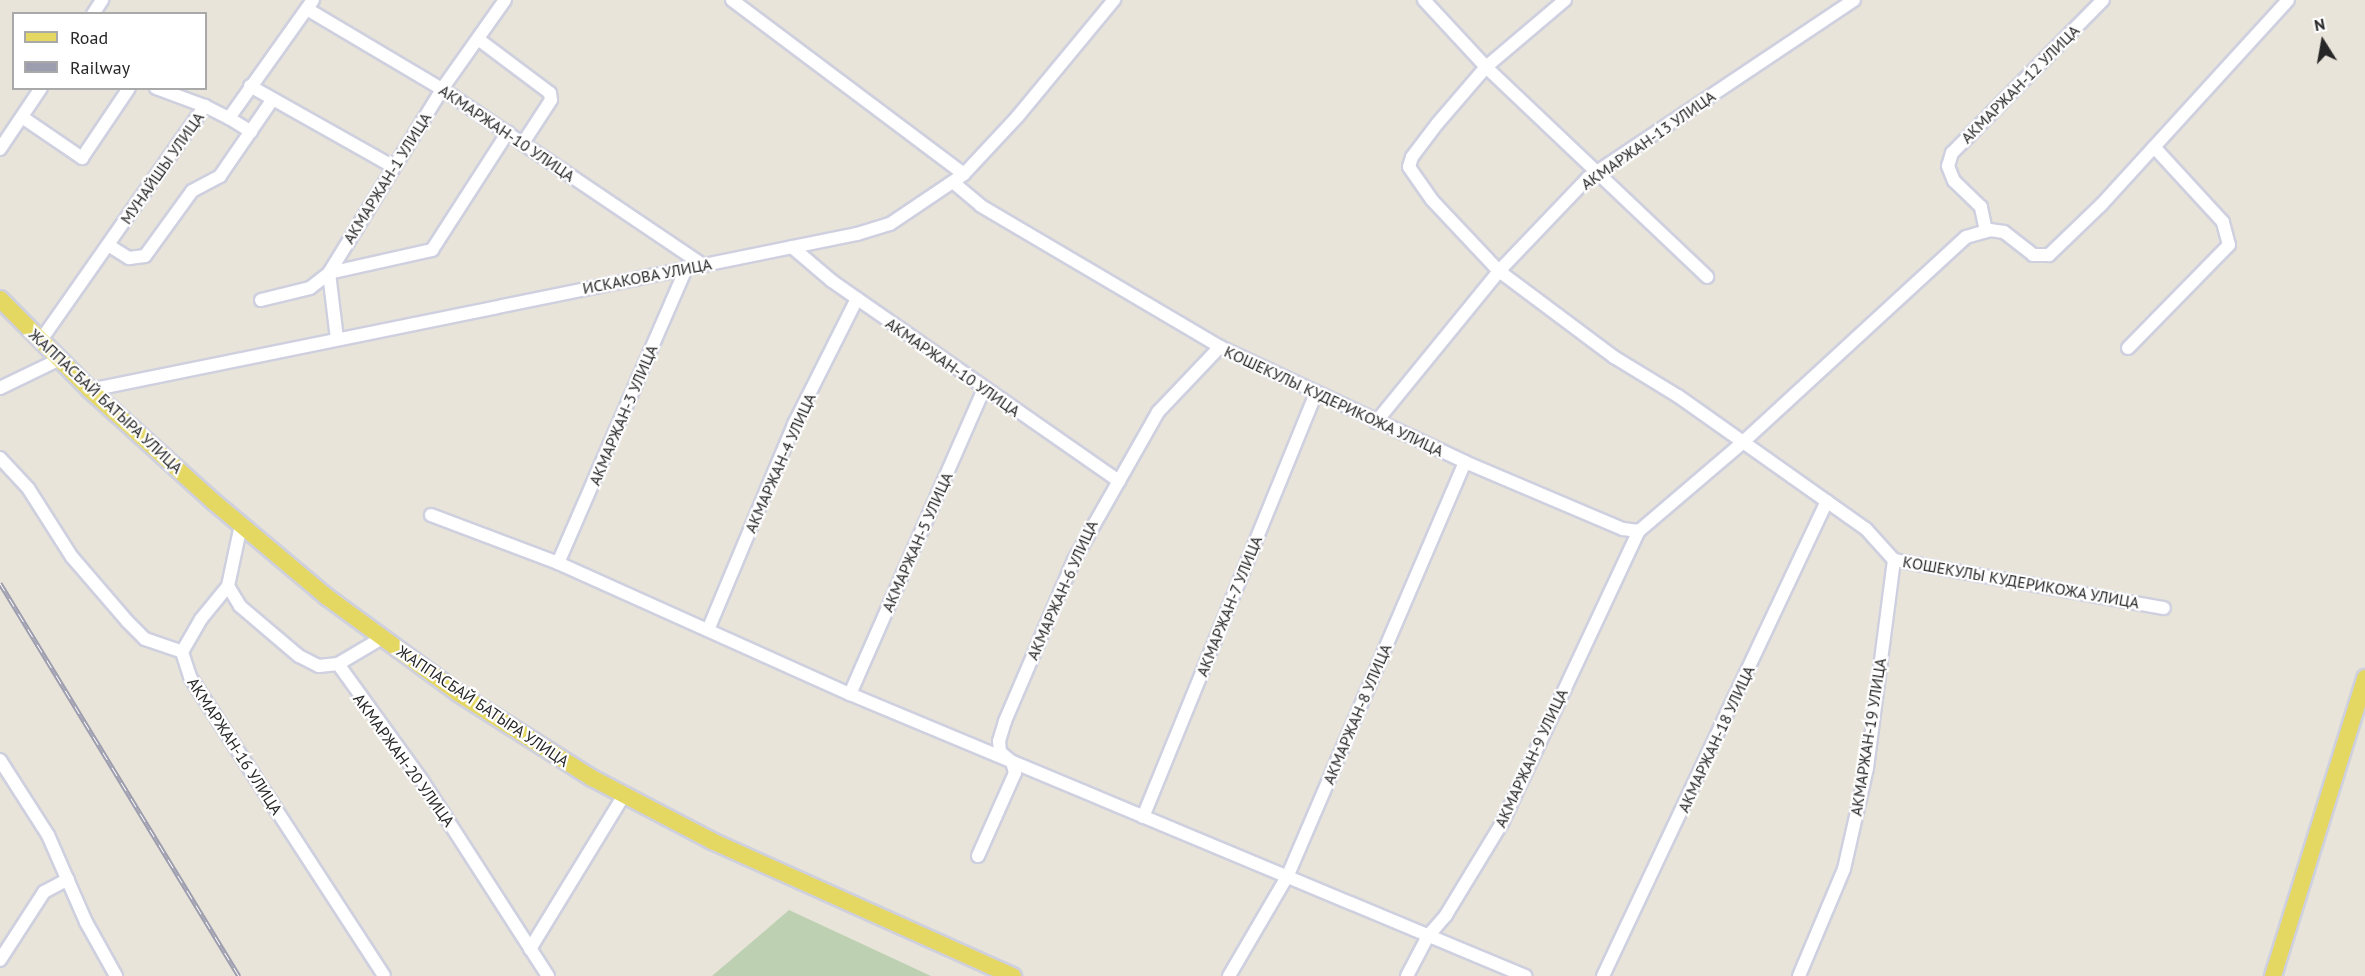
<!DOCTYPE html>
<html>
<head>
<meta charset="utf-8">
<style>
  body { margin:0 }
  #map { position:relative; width:2365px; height:976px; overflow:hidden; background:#e8e4d9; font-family:"PT Sans",sans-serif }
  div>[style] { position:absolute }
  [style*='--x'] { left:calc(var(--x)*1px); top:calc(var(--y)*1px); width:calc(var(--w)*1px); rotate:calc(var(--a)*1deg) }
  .cemetery>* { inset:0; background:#bdd1b2 }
  .roads { filter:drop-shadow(2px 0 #cfd0df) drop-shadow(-2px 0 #cfd0df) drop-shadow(0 2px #cfd0df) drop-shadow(0 -2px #cfd0df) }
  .minor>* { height:12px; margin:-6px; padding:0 6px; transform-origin:6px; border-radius:6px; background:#fff }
  .major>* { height:16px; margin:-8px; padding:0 8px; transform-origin:8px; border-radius:8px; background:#e4d762 }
  .rail>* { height:5px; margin-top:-2.5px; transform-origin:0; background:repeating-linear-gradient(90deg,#fff 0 9px,#9d9db0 0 18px); box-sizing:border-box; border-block:2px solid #9d9db0 }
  span { translate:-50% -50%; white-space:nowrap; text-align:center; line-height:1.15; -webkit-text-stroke:4.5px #fff; paint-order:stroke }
  .street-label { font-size:16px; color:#272727 }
  .legend { position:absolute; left:12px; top:12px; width:195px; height:78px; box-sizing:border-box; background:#fff; border:2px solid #a9a9a9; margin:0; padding:8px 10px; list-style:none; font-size:18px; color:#272727 }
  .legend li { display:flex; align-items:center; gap:12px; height:30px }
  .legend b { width:30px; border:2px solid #a9a9a9 }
  .north { position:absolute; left:2293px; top:12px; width:60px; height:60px; -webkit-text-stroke:4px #fff; paint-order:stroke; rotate:349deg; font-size:16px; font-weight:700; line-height:24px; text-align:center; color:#272727 }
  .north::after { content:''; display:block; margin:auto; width:21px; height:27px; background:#272727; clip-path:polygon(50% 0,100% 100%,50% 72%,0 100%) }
</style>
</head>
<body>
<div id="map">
  <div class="cemetery">
    <div style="clip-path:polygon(789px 910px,931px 976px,712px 976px)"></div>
  </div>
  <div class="roads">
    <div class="minor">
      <div style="--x:732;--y:0;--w:290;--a:36.9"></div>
      <div style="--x:1424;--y:0;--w:91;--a:47.2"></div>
      <div style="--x:1486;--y:67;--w:305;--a:43.5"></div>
      <div style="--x:1565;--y:0;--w:104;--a:139.7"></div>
      <div style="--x:1486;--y:67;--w:75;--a:130.7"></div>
      <div style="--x:1437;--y:124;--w:41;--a:127.1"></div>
      <div style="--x:1412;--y:157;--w:10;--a:107"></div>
      <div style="--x:1409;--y:167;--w:40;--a:55.1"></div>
      <div style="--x:1432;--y:200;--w:98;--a:46.7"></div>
      <div style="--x:1499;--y:271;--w:144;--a:36.8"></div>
      <div style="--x:1614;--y:357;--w:75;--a:31.4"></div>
      <div style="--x:1678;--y:396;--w:230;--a:35.3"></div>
      <div style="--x:1866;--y:529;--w:42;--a:47.9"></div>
      <div style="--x:1894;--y:560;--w:274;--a:10.1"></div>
      <div style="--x:307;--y:9;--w:157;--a:30.7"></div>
      <div style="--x:442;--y:89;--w:313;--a:34"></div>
      <div style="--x:93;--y:14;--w:17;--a:-57"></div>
      <div style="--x:478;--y:39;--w:90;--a:36.9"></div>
      <div style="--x:550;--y:93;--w:7;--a:82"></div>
      <div style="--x:551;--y:100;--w:51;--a:123.1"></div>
      <div style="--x:250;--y:86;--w:165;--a:29.4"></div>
      <div style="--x:156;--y:88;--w:52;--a:20.2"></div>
      <div style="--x:22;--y:117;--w:73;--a:34.3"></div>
      <div style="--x:82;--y:158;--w:84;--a:-56.1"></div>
      <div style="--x:229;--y:118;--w:26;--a:32"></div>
      <div style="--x:0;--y:149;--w:73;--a:-56.1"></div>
      <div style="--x:954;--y:183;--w:35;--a:40"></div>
      <div style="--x:981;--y:206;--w:277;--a:30.5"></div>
      <div style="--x:1220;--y:347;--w:271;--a:25.1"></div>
      <div style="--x:1465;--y:462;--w:172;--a:23"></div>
      <div style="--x:1623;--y:529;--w:16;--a:7"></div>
      <div style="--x:1986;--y:231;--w:25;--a:-102"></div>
      <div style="--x:1981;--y:207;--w:37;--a:-136"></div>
      <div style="--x:1954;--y:181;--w:16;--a:-112"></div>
      <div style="--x:1948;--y:166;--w:14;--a:-73"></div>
      <div style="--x:1952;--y:153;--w:215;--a:-45.4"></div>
      <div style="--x:108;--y:245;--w:25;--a:32"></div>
      <div style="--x:129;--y:258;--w:16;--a:-7"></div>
      <div style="--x:145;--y:256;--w:80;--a:-54.1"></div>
      <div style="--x:192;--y:191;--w:32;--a:-28"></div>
      <div style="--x:220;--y:176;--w:93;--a:-55.5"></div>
      <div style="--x:792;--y:247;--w:52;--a:40.4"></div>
      <div style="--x:832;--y:281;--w:350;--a:34.9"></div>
      <div style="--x:261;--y:300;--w:50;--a:-13.8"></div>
      <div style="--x:310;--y:288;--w:24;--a:-38"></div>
      <div style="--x:329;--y:273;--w:106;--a:-12.6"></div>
      <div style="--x:432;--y:250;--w:140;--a:-57.2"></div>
      <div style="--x:337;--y:339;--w:66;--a:-96.9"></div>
      <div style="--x:329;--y:273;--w:216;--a:-58.4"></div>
      <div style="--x:442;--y:89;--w:109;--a:-54.7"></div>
      <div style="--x:41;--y:340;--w:286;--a:-55"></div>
      <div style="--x:205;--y:106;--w:27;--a:27"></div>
      <div style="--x:229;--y:118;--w:145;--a:-54.6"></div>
      <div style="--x:2128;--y:348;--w:144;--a:-45.6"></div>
      <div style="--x:2229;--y:245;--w:24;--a:-105"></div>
      <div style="--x:2223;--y:222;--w:102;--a:-132.6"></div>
      <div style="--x:0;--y:388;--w:67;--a:-25.8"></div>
      <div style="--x:90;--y:390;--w:783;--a:-11.5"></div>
      <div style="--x:857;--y:234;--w:34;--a:-17"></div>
      <div style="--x:890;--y:224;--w:89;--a:-34"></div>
      <div style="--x:964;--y:174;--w:79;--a:-47"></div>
      <div style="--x:1018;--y:116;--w:151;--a:-50.4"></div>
      <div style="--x:1376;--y:422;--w:195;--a:-50.8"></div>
      <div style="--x:1499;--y:271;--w:129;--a:-46.3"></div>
      <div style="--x:1588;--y:178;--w:320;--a:-33.8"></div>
      <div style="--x:0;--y:458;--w:41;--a:47"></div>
      <div style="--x:28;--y:488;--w:82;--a:57.5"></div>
      <div style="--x:72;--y:557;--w:84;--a:49.3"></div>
      <div style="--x:127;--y:621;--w:25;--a:45"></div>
      <div style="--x:145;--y:639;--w:39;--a:19"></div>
      <div style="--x:182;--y:652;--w:26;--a:72"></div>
      <div style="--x:190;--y:677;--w:356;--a:57"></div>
      <div style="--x:431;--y:515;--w:136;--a:20.7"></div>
      <div style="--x:558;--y:563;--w:320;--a:24.2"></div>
      <div style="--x:850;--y:694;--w:732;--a:22.67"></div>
      <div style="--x:558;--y:563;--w:323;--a:-66.5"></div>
      <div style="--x:228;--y:586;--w:23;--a:59"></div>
      <div style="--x:240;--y:606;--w:77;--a:40.3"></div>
      <div style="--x:299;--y:656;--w:22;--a:27"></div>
      <div style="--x:319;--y:666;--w:19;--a:-6"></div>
      <div style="--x:338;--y:664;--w:145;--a:54.2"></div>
      <div style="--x:423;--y:782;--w:231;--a:57.2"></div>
      <div style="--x:708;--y:630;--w:223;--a:-67.3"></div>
      <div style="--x:794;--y:424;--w:140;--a:-63.3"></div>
      <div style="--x:182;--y:652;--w:38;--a:-60"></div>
      <div style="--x:201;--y:619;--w:43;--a:-50.7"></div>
      <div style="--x:228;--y:586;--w:62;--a:-78"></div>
      <div style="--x:338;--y:664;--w:51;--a:-30.6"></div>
      <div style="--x:850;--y:694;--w:333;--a:-66.3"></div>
      <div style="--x:0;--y:760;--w:89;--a:57.4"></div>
      <div style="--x:48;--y:835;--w:95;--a:66.4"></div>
      <div style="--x:86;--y:922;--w:62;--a:60.9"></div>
      <div style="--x:1143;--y:817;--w:456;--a:-67.8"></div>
      <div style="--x:978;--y:856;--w:91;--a:-66"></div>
      <div style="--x:1015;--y:773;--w:11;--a:-105"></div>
      <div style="--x:1012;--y:762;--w:16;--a:-140"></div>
      <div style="--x:1000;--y:752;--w:11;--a:-95"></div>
      <div style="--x:999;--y:741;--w:21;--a:-73"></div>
      <div style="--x:1005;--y:721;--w:175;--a:-66.8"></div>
      <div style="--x:1074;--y:560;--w:170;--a:-60.4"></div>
      <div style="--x:1158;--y:412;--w:90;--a:-46.4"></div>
      <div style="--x:530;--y:949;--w:180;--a:-58.6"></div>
      <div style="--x:0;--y:960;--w:81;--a:-57.1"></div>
      <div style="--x:44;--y:892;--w:27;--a:-28"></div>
      <div style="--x:1229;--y:976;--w:117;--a:-59.7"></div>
      <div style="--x:1288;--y:875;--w:449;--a:-66.8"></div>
      <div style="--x:1407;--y:976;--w:45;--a:-62.3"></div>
      <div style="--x:1428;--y:936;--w:28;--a:-49"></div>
      <div style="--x:1446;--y:915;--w:108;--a:-58.7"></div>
      <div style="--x:1502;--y:823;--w:323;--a:-64.9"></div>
      <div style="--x:1639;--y:531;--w:135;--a:-40.5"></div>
      <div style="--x:1742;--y:443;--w:304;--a:-42.6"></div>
      <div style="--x:1966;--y:237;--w:25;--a:-16"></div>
      <div style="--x:1990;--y:230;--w:14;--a:8"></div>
      <div style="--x:2004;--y:232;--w:37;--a:38"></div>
      <div style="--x:2033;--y:255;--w:16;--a:0"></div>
      <div style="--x:2049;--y:255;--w:72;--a:-43.9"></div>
      <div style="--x:2101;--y:205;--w:277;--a:-47.6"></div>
      <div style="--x:1603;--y:976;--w:525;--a:-64.75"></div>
      <div style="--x:1799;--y:976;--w:116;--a:-67.2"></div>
      <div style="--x:1844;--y:869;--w:104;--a:-77.2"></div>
      <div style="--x:1867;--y:768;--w:210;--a:-82.6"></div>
    </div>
    <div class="major">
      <div style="--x:0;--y:299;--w:128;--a:45.3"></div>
      <div style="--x:90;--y:390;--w:167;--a:42.1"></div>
      <div style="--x:214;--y:502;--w:148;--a:40.1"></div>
      <div style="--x:327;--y:597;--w:162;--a:36.2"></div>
      <div style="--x:458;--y:693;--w:159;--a:32.4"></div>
      <div style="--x:592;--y:778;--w:136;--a:27.7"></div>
      <div style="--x:712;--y:841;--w:330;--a:24.2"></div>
      <div style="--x:2273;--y:976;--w:312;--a:-72.8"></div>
    </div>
  </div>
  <div class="rail">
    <div style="--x:0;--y:583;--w:460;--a:58.7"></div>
  </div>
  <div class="street-label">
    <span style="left:2020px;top:84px;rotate:-45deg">АКМАРЖАН-12 УЛИЦА</span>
    <span style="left:507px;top:133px;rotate:34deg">АКМАРЖАН-10 УЛИЦА</span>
    <span style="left:1648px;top:140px;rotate:-35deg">АКМАРЖАН-13 УЛИЦА</span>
    <span style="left:162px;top:168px;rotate:-55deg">МУНАЙШЫ УЛИЦА</span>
    <span style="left:387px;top:178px;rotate:-58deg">АКМАРЖАН-1 УЛИЦА</span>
    <span style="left:647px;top:276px;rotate:-11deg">ИСКАКОВА УЛИЦА</span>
    <span style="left:953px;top:367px;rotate:35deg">АКМАРЖАН-10 УЛИЦА</span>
    <span style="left:106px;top:401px;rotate:43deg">ЖАППАСБАЙ БАТЫРА УЛИЦА</span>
    <span style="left:1334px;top:401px;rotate:25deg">КОШЕКУЛЫ КУДЕРИКОЖА УЛИЦА</span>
    <span style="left:623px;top:415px;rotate:-67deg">АКМАРЖАН-3 УЛИЦА</span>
    <span style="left:780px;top:463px;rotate:-66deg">АКМАРЖАН-4 УЛИЦА</span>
    <span style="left:917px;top:542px;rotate:-66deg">АКМАРЖАН-5 УЛИЦА</span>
    <span style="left:2021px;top:582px;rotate:10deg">КОШЕКУЛЫ КУДЕРИКОЖА УЛИЦА</span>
    <span style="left:1062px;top:590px;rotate:-66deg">АКМАРЖАН-6 УЛИЦА</span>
    <span style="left:1229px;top:606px;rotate:-68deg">АКМАРЖАН-7 УЛИЦА</span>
    <span style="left:483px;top:706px;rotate:34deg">ЖАППАСБАЙ БАТЫРА УЛИЦА</span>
    <span style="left:1357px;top:714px;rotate:-67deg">АКМАРЖАН-8 УЛИЦА</span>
    <span style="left:1868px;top:737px;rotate:-81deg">АКМАРЖАН-19 УЛИЦА</span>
    <span style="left:1716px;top:739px;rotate:-65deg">АКМАРЖАН-18 УЛИЦА</span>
    <span style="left:235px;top:746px;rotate:57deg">АКМАРЖАН-16 УЛИЦА</span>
    <span style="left:1531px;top:758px;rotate:-65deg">АКМАРЖАН-9 УЛИЦА</span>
    <span style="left:404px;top:760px;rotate:54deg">АКМАРЖАН-20 УЛИЦА</span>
  </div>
  <ul class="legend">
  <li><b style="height:8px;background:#e4d762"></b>Road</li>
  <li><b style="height:8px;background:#9d9db0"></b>Railway</li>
  </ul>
  <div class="north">N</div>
</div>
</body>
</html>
